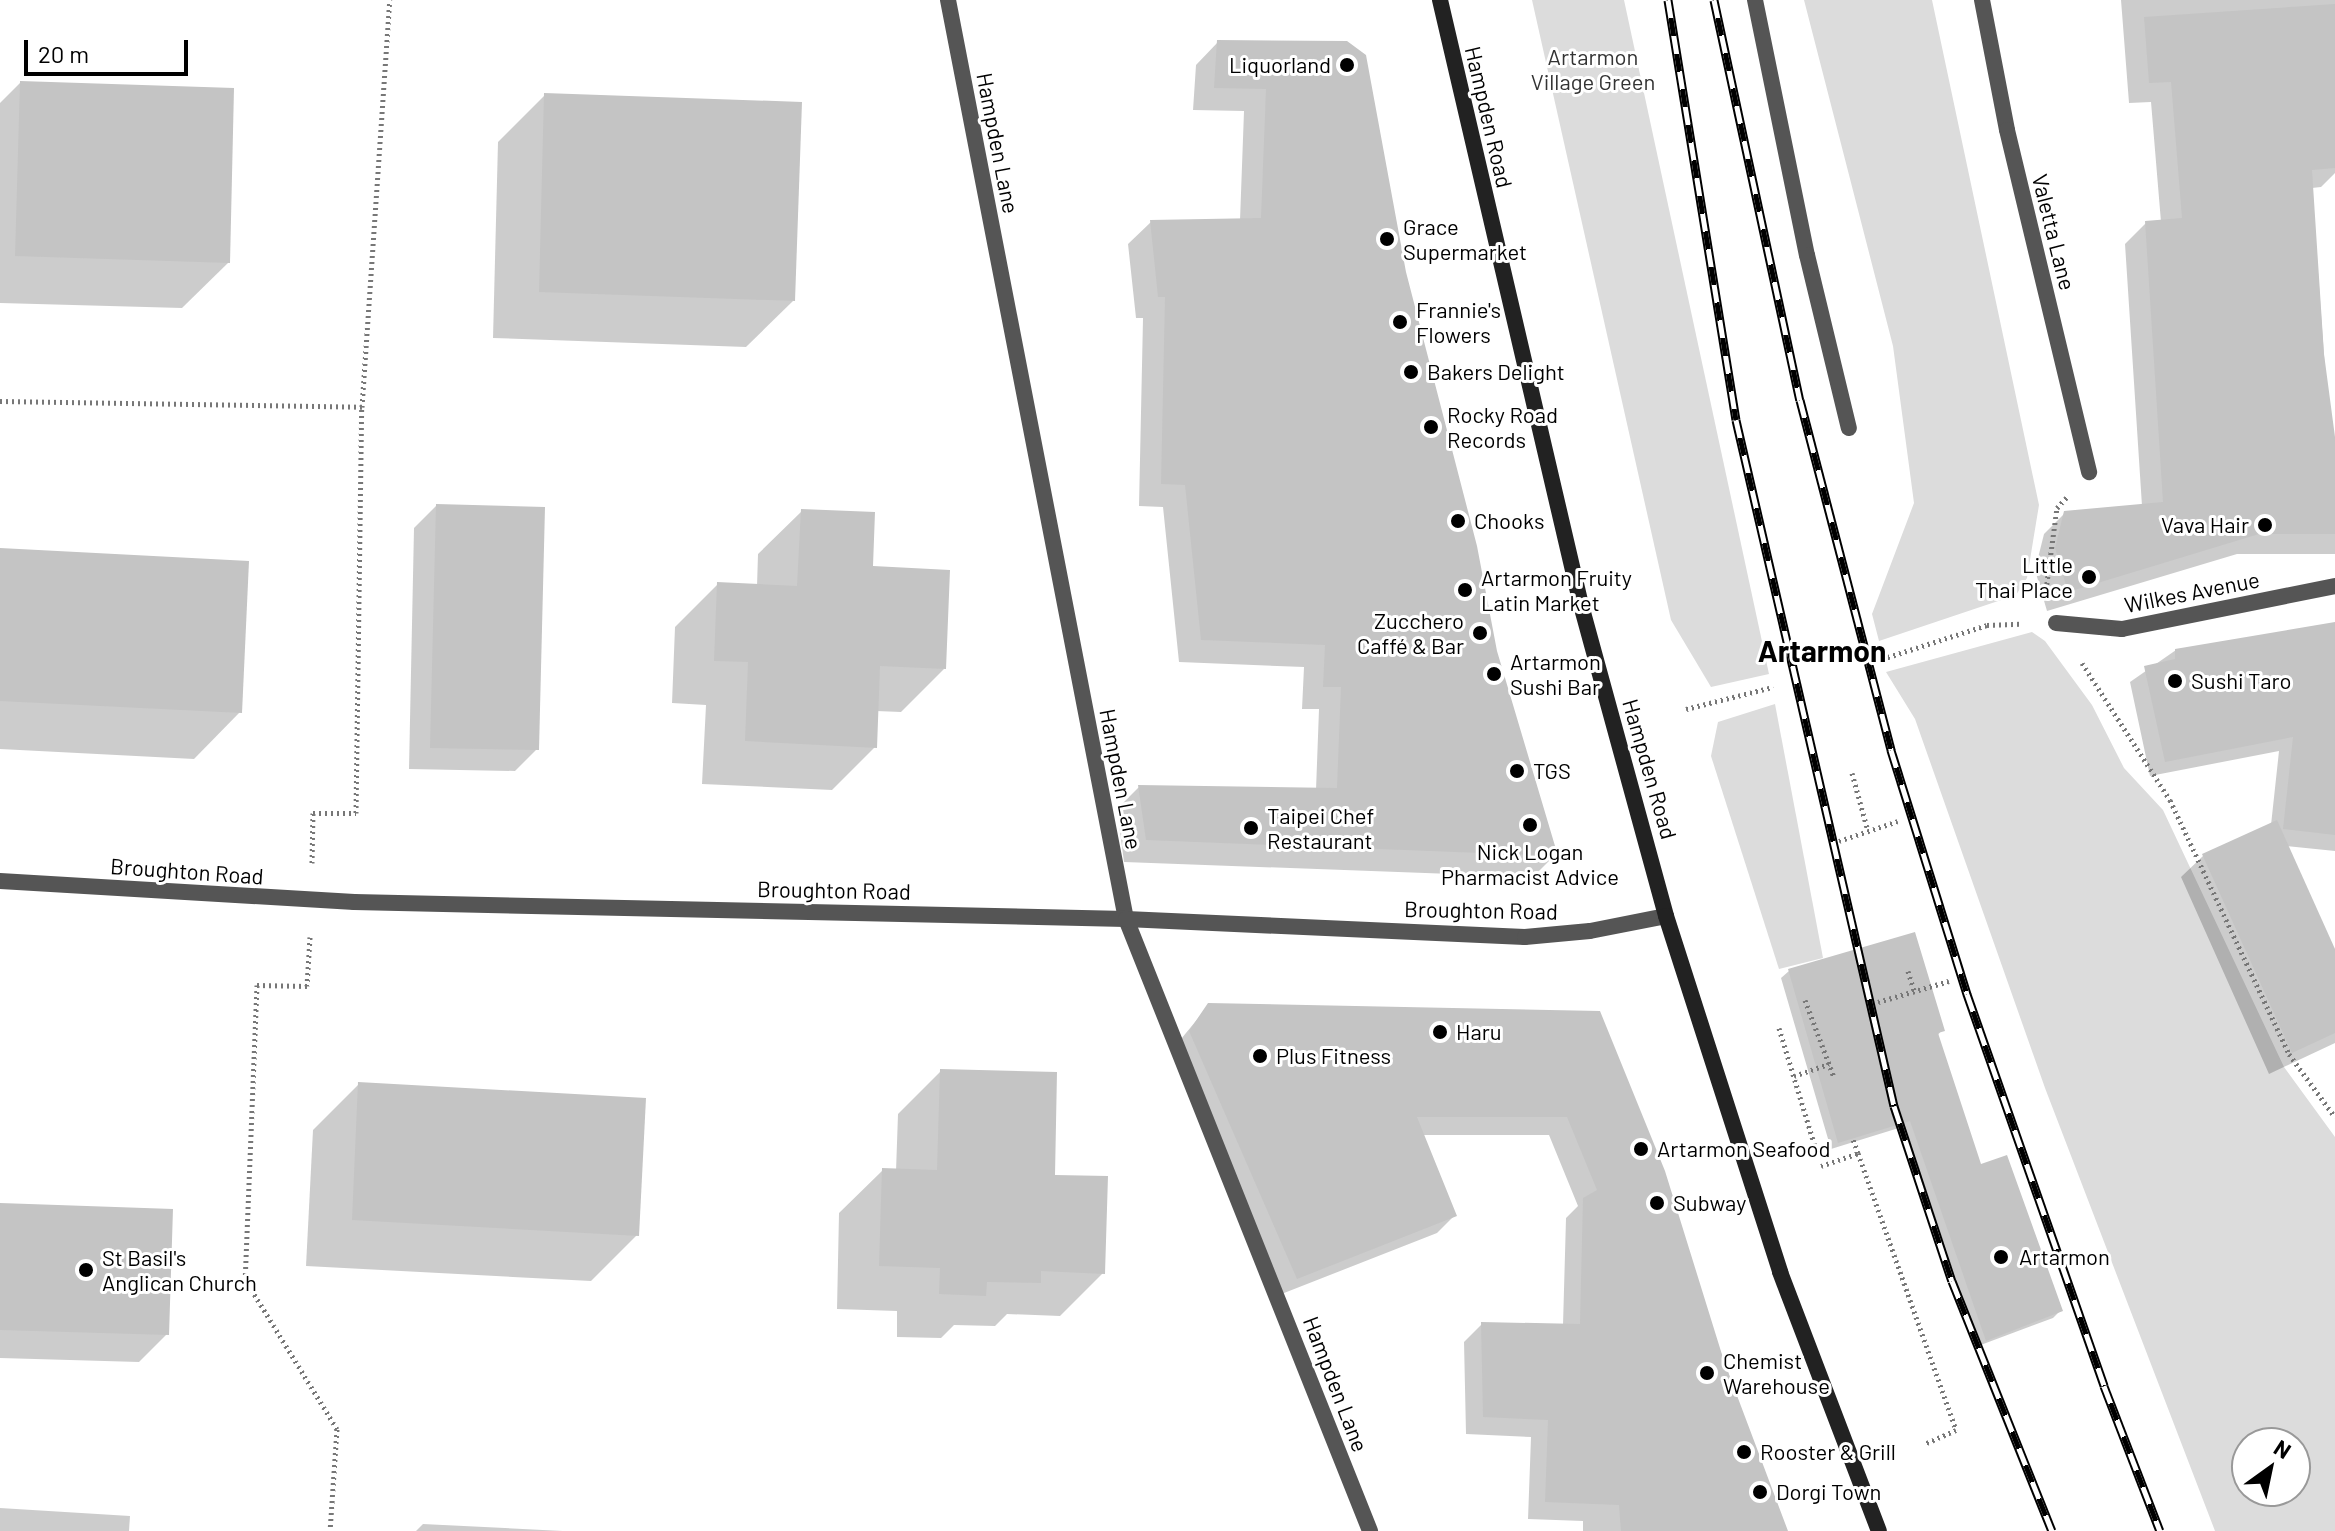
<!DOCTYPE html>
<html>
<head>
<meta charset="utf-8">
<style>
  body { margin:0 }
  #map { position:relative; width:2335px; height:1531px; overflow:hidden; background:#fff; font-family:Barlow,sans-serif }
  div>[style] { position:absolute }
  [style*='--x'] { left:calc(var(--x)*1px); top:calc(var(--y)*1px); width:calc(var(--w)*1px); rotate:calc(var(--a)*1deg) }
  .green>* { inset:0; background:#dcdcdc }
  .shadow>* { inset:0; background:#0003 }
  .building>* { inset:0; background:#c4c4c4 }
  .path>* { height:5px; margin-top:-2.5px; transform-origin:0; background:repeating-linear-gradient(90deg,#777 0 2px,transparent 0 6px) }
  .lane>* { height:16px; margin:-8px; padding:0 8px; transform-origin:8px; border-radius:8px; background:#555 }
  .street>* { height:16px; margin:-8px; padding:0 8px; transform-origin:8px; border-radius:8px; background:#555 }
  .secondary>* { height:16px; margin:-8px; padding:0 8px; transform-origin:8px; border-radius:8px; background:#222 }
  .rail>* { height:9px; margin-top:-4.5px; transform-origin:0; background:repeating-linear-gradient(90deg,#fff 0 18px,#000 0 36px); box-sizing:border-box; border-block:2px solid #000 }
  .dots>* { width:22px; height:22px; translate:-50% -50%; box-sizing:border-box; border:4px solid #fff; border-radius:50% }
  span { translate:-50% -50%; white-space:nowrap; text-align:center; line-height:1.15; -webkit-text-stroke:6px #fff; paint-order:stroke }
  .park-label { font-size:22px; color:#333 }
  .poi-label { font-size:22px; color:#000 }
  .right { translate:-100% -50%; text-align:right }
  .left { translate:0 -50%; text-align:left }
  .street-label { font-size:22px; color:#000 }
  .district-label { font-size:30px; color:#000; font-weight:700 }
  .north { position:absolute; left:2231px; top:1427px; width:80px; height:80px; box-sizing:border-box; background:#fff; border:2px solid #999; border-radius:50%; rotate:33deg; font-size:22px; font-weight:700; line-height:32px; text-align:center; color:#000 }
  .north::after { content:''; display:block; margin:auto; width:28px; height:36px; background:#000; clip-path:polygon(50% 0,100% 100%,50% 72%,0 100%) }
  .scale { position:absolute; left:24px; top:40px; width:164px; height:36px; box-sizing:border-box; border:4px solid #000; border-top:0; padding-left:10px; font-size:24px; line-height:28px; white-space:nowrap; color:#000; -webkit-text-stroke:6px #fff; paint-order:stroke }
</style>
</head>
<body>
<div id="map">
  <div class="green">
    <div style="clip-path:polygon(1532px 0,1624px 0,1769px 674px,1711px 687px,1671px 620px)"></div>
    <div style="clip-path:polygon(1804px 0,1932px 0,2039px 505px,2027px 578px,2016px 595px,1879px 641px,1872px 614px,1914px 503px,1893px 346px)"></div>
    <div style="clip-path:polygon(evenodd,2032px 632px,2045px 641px,2092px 705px,2124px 768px,2163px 810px,2284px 1067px,2335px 1137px,2335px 1531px,2215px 1531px,2045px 1088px,1915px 719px,1886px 672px,2032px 632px,2247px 1443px,2295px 1443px,2295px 1491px,2247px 1491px,2247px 1443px)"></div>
    <div style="clip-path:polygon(1775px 704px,1823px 958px,1779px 969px,1711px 756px,1718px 722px)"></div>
  </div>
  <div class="shadow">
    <div style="clip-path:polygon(2121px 0,2335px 0,2335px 173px,2321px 187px,2312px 188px,2330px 439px,2335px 439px,2335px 554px,2237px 554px,2047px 611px,2035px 570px,2044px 534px,2065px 513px,2142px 506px,2125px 244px,2146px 223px,2161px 222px,2151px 102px,2129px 103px)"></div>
    <div style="clip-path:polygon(1218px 42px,1346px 43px,1495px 652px,1555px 855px,1533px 877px,1124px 862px,1117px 809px,1139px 787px,1316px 790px,1319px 709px,1302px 709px,1304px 667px,1179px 662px,1163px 507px,1139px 506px,1143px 318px,1136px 318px,1128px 244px,1151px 222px,1240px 220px,1244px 111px,1193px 110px,1196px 65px)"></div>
    <div style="clip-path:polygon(20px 83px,229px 262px,182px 308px,0 303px,0 103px)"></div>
    <div style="clip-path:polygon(545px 95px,793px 301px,746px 347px,493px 338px,498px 142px)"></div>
    <div style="clip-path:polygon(436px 506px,537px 749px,515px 771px,409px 769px,414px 528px)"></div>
    <div style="clip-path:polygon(802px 511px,871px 568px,944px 669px,901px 712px,876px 711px,875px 747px,832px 790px,702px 784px,706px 705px,672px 703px,675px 627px,718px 584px,757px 586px,758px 554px)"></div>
    <div style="clip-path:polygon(0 550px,240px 712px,194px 759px,0 749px)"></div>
    <div style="clip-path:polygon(2335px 624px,2335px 851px,2286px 846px,2335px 954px,2335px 1043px,2269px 1074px,2181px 877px,2203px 856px,2271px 825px,2279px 751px,2150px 776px,2130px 682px,2176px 650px)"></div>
    <div style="clip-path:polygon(1789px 971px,1942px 1030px,1937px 1036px,1979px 1167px,2061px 1310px,2053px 1318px,1978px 1346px,1902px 1127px,1831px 1149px,1781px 978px)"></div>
    <div style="clip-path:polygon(1209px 1005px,1599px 1013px,1785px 1531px,1583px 1531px,1583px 1521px,1528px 1519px,1531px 1437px,1466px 1434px,1464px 1342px,1482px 1324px,1563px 1325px,1566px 1218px,1578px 1206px,1549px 1135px,1422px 1135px,1455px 1215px,1437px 1233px,1279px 1295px,1172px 1050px)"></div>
    <div style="clip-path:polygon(941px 1071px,1053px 1177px,1103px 1273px,1060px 1316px,1007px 1314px,995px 1326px,954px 1325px,941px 1338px,897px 1337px,897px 1311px,837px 1309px,839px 1213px,883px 1170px,896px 1171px,898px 1114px)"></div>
    <div style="clip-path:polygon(359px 1084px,637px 1235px,591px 1281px,306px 1266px,313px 1130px)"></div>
    <div style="clip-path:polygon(0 1205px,167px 1334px,139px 1362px,0 1358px)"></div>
    <div style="clip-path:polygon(0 1508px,130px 1516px,129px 1531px,0 1531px)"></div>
    <div style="clip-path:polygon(423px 1524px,563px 1531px,416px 1531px)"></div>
  </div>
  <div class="building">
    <div style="clip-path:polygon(2335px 4px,2335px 168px,2312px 170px,2324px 354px,2335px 437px,2335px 534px,2259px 534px,2068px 592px,2055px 548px,2064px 511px,2163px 502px,2145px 221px,2182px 218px,2171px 82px,2149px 83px,2144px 17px)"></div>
    <div style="clip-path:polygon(1217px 40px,1347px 41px,1366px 55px,1406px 272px,1477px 546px,1497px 651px,1558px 856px,1146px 840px,1138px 785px,1337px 788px,1341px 687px,1323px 687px,1325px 645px,1201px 640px,1185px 485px,1161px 484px,1165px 297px,1158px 297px,1150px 220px,1261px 218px,1266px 89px,1214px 88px)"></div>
    <div style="clip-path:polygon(20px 81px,234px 88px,230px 263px,15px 256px)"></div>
    <div style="clip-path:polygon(544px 93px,802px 102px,795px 301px,539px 292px)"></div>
    <div style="clip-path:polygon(436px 504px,545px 507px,539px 750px,430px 748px)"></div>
    <div style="clip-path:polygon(801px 509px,875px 512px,873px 566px,950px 570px,946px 669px,880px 666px,877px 748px,745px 741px,748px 662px,714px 661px,717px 582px,797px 586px)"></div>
    <div style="clip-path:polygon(0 548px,249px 561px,242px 713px,0 701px)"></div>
    <div style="clip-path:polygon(2335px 622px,2335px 835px,2283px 829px,2293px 737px,2165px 762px,2144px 666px,2175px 659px,2175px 649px)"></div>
    <div style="clip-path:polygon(2277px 820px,2335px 949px,2335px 1033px,2292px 1053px,2202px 854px)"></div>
    <div style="clip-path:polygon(1915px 932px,1945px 1031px,1938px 1033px,1981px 1164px,2007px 1155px,2063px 1311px,1986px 1341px,1910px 1121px,1838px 1143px,1788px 969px)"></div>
    <div style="clip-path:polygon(1208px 1003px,1600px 1011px,1665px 1171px,1724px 1361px,1788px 1531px,1621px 1531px,1619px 1505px,1545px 1502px,1548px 1420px,1483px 1417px,1481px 1322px,1580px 1324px,1583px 1198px,1597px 1190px,1567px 1117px,1417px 1117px,1457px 1216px,1297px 1279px,1189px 1031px)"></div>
    <div style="clip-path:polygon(940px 1069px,1057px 1072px,1055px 1175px,1108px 1176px,1105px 1274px,1041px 1271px,1041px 1283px,987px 1282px,986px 1296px,939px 1294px,940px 1268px,879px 1266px,882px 1168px,937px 1170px)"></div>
    <div style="clip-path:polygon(358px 1082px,646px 1098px,639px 1236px,352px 1220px)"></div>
    <div style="clip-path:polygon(0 1203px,173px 1209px,169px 1335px,0 1330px)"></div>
  </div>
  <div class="path">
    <div style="--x:0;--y:401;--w:362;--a:0.9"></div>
    <div style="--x:2046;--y:590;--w:83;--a:-82.4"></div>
    <div style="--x:2057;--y:508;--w:15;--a:-48"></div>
    <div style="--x:1882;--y:659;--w:110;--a:-17.9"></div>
    <div style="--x:1987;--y:625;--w:33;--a:-2"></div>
    <div style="--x:2082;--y:663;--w:163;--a:57.3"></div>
    <div style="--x:2170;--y:800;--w:280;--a:64.9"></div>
    <div style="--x:2289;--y:1054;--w:78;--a:53.9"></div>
    <div style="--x:1686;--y:709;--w:90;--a:-14.2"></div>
    <div style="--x:1852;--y:773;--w:60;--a:74.6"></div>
    <div style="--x:1839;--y:841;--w:62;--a:-18.7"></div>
    <div style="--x:312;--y:863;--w:50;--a:-88.9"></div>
    <div style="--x:313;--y:813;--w:43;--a:0"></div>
    <div style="--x:356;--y:813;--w:406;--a:-89.2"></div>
    <div style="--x:362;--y:407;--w:408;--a:-86.1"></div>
    <div style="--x:310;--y:937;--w:49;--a:93.5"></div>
    <div style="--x:307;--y:986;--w:50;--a:-178.9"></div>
    <div style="--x:257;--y:985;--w:294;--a:92.3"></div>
    <div style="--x:245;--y:1279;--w:176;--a:58.5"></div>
    <div style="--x:337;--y:1429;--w:102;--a:93.9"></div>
    <div style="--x:1908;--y:971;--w:21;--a:73"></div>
    <div style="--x:1805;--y:1000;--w:82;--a:69.4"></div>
    <div style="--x:1878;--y:1002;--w:74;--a:-16.5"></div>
    <div style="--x:1779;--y:1028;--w:131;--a:73.1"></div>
    <div style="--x:1794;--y:1076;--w:37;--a:-19"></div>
    <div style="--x:1858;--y:1153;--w:294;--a:70.5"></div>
    <div style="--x:1956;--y:1430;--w:35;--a:156"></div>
    <div style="--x:1821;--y:1166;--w:39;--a:-19"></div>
    <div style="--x:1858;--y:1153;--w:15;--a:-110"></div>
  </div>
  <div class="lane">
    <div style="--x:1755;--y:0;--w:260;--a:78.5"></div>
    <div style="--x:1807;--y:255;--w:178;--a:76.4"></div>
    <div style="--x:1982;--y:0;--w:132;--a:79.1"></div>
    <div style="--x:2007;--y:130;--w:352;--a:76.5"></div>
  </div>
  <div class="street">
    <div style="--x:948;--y:0;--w:936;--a:79.04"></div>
    <div style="--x:1126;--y:919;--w:659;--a:68.26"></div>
    <div style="--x:2056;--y:623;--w:66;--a:5.2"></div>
    <div style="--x:2122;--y:629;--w:217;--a:-11.4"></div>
    <div style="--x:0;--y:881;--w:355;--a:3.4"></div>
    <div style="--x:354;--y:902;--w:772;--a:1.26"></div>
    <div style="--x:1126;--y:919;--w:399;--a:2.6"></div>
    <div style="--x:1525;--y:937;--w:65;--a:-5.3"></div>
    <div style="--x:1590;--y:931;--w:77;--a:-11.2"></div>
  </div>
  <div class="secondary">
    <div style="--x:1440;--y:0;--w:621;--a:76.88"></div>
    <div style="--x:1581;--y:605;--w:322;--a:74.7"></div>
    <div style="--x:1666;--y:916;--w:374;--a:72.2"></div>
    <div style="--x:1780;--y:1272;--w:277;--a:69.1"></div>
  </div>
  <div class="rail">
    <div style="--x:1668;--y:0;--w:425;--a:80.8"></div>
    <div style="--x:1736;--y:420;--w:704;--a:77.03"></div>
    <div style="--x:1894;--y:1106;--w:184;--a:71.7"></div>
    <div style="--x:1952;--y:1281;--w:269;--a:68.2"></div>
    <div style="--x:1714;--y:0;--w:409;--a:77.9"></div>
    <div style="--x:1800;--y:400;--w:362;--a:75.4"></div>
    <div style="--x:1891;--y:750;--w:256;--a:72.7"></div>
    <div style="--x:1967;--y:994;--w:415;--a:70.7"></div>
    <div style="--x:2104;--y:1386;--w:155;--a:68.9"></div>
  </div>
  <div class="dots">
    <div style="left:1347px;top:65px;background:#000"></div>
    <div style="left:1387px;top:239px;background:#000"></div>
    <div style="left:1400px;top:322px;background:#000"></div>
    <div style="left:1411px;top:372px;background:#000"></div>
    <div style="left:1431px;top:427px;background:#000"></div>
    <div style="left:1458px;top:521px;background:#000"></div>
    <div style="left:2265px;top:525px;background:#000"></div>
    <div style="left:2089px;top:577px;background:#000"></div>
    <div style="left:1465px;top:590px;background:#000"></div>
    <div style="left:1480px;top:633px;background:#000"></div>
    <div style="left:1494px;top:674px;background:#000"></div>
    <div style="left:2175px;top:681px;background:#000"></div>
    <div style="left:1517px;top:771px;background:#000"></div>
    <div style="left:1530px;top:825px;background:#000"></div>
    <div style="left:1251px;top:828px;background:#000"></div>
    <div style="left:1440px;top:1032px;background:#000"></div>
    <div style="left:1260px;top:1056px;background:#000"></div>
    <div style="left:1641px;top:1149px;background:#000"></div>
    <div style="left:1657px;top:1203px;background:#000"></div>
    <div style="left:2001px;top:1257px;background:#000"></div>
    <div style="left:86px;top:1270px;background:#000"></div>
    <div style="left:1707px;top:1373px;background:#000"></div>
    <div style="left:1744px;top:1452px;background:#000"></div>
    <div style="left:1760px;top:1492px;background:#000"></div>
  </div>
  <div class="park-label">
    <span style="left:1593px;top:69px">Artarmon<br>Village Green</span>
  </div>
  <div class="poi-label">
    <span class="right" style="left:1331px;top:65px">Liquorland</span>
    <span class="left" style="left:1403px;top:239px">Grace<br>Supermarket</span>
    <span class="left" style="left:1416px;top:322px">Frannie's<br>Flowers</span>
    <span class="left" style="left:1427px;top:372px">Bakers Delight</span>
    <span class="left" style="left:1447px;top:427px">Rocky Road<br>Records</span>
    <span class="left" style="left:1474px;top:521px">Chooks</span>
    <span class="right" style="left:2249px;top:525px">Vava Hair</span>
    <span class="right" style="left:2073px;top:577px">Little<br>Thai Place</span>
    <span class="left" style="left:1481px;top:590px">Artarmon Fruity<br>Latin Market</span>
    <span class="right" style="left:1464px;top:633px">Zucchero<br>Caffé &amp; Bar</span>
    <span class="left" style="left:1510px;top:674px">Artarmon<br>Sushi Bar</span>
    <span class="left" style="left:2191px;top:681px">Sushi Taro</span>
    <span class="left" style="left:1533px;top:771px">TGS</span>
    <span class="left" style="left:1267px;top:828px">Taipei Chef<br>Restaurant</span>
    <span style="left:1530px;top:864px">Nick Logan<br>Pharmacist Advice</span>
    <span class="left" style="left:1456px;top:1032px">Haru</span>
    <span class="left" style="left:1276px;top:1056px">Plus Fitness</span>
    <span class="left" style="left:1657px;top:1149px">Artarmon Seafood</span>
    <span class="left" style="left:1673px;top:1203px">Subway</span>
    <span class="left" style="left:102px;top:1270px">St Basil's<br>Anglican Church</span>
    <span class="left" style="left:2019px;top:1257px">Artarmon</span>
    <span class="left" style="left:1723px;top:1373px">Chemist<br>Warehouse</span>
    <span class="left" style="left:1760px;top:1452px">Rooster &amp; Grill</span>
    <span class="left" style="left:1776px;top:1492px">Dorgi Town</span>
  </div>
  <div class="street-label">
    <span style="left:1489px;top:117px;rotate:77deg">Hampden Road</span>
    <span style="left:998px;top:143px;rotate:79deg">Hampden Lane</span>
    <span style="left:2054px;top:232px;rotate:76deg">Valetta Lane</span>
    <span style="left:2192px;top:592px;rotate:-11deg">Wilkes Avenue</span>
    <span style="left:1650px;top:769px;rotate:74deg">Hampden Road</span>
    <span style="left:1121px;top:779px;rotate:79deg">Hampden Lane</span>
    <span style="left:187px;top:871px;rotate:4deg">Broughton Road</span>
    <span style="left:834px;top:890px;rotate:1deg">Broughton Road</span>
    <span style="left:1481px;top:910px;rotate:1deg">Broughton Road</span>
    <span style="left:1336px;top:1384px;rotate:69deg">Hampden Lane</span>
  </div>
  <div class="district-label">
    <span style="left:1822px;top:650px">Artarmon</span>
  </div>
  <div class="north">N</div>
  <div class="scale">20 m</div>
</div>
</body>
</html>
